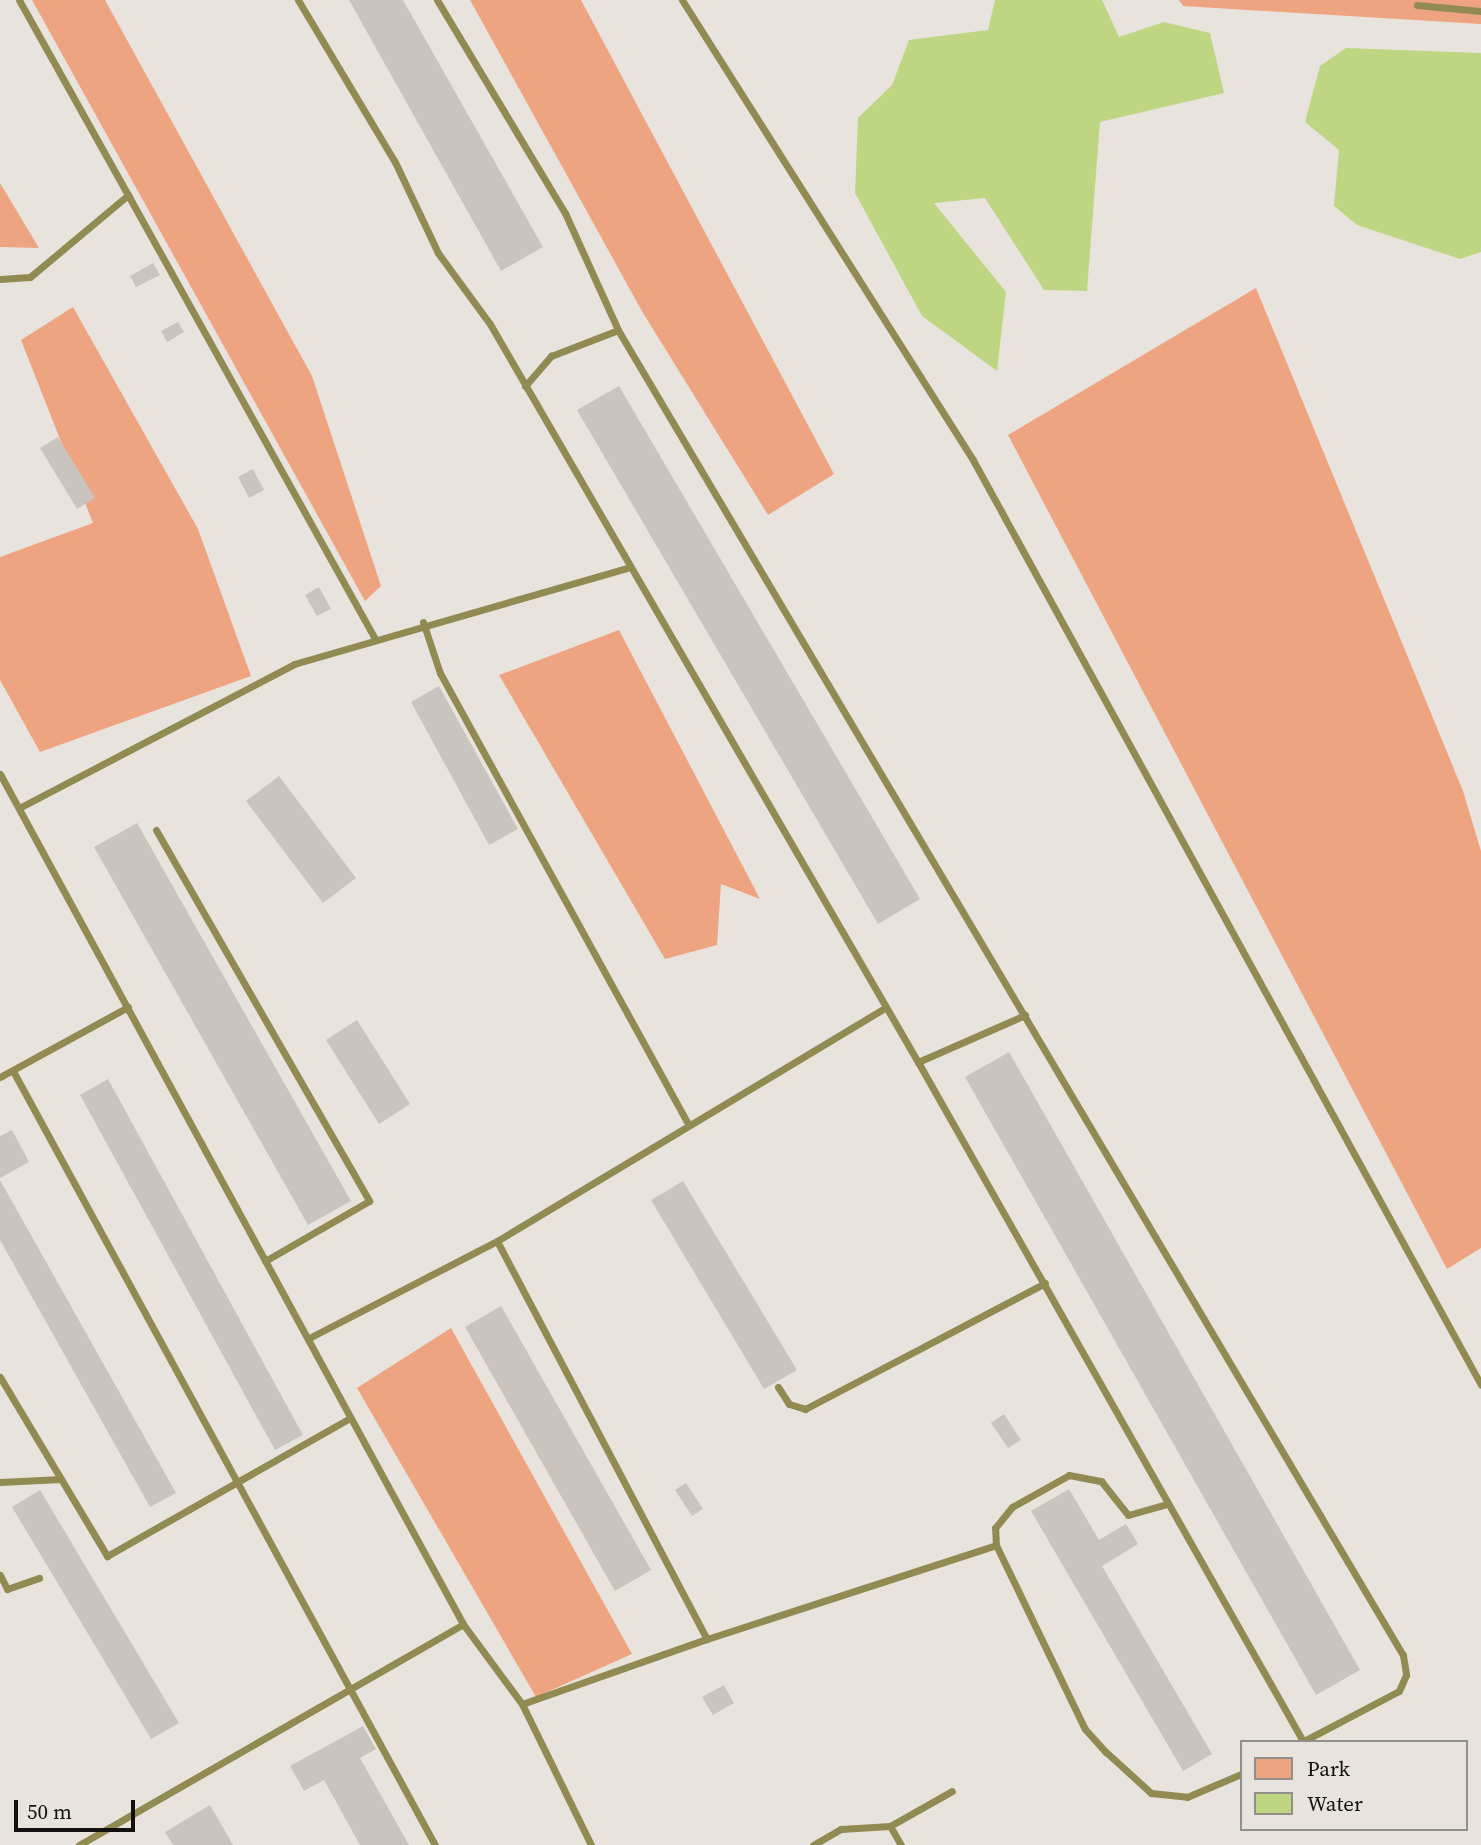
<!DOCTYPE html>
<html>
<head>
<meta charset="utf-8">
<style>
  body { margin:0 }
  #map { position:relative; width:1481px; height:1845px; overflow:hidden; background:#e8e4dd; font-family:"Source Serif 4",serif }
  div>[style] { position:absolute }
  [style*='--x'] { left:calc(var(--x)*1px); top:calc(var(--y)*1px); width:calc(var(--w)*1px); rotate:calc(var(--a)*1deg) }
  .green>* { inset:0; background:#eea481 }
  .water>* { inset:0; background:#bed682 }
  .building>* { inset:0; background:#cac4be }
  .lane>* { height:7px; margin:-3.5px; padding:0 3.5px; transform-origin:3.5px; border-radius:3.5px; background:#918b53 }
  span { translate:-50% -50%; white-space:nowrap; text-align:center; line-height:1.15; -webkit-text-stroke:6px #e8e4dd; paint-order:stroke }
  .legend { position:absolute; left:1240px; top:1740px; width:228px; height:91px; box-sizing:border-box; background:#e8e4dd; border:2px solid #93908b; margin:0; padding:9px 12px; list-style:none; font-size:21px; color:#13110f }
  .legend li { display:flex; align-items:center; gap:14px; height:35px }
  .legend b { width:35px; border:2px solid #93908b }
  .scale { position:absolute; left:14px; top:1800px; width:121px; height:32px; box-sizing:border-box; border:4px solid #13110f; border-top:0; padding-left:9px; font-size:21px; line-height:24px; white-space:nowrap; color:#13110f; -webkit-text-stroke:5px #e8e4dd; paint-order:stroke }
</style>
</head>
<body>
<div id="map">
  <div class="green">
    <div style="clip-path:polygon(32px 0,105px 0,312px 376px,381px 586px,365px 601px)"></div>
    <div style="clip-path:polygon(470px 0,581px 0,834px 474px,768px 515px,643px 313px)"></div>
    <div style="clip-path:polygon(1179px 0,1481px 0,1481px 24px,1183px 6px)"></div>
    <div style="clip-path:polygon(0 183px,39px 248px,0 247px)"></div>
    <div style="clip-path:polygon(1256px 288px,1463px 791px,1481px 851px,1481px 1248px,1447px 1269px,1008px 435px)"></div>
    <div style="clip-path:polygon(73px 307px,198px 529px,251px 676px,40px 752px,0 680px,0 557px,93px 523px,21px 340px)"></div>
    <div style="clip-path:polygon(619px 630px,760px 899px,721px 884px,717px 945px,665px 959px,499px 675px)"></div>
    <div style="clip-path:polygon(451px 1328px,632px 1654px,536px 1697px,357px 1388px)"></div>
  </div>
  <div class="water">
    <div style="clip-path:polygon(995px 0,1102px 0,1119px 37px,1164px 22px,1210px 33px,1224px 93px,1100px 122px,1087px 291px,1044px 290px,985px 198px,934px 203px,1006px 292px,997px 371px,922px 316px,855px 193px,858px 118px,892px 85px,909px 40px,988px 30px)"></div>
    <div style="clip-path:polygon(1346px 48px,1481px 53px,1481px 252px,1460px 259px,1357px 225px,1334px 206px,1339px 150px,1305px 122px,1320px 66px)"></div>
  </div>
  <div class="building">
    <div style="clip-path:polygon(349px 0,403px 0,543px 247px,501px 271px)"></div>
    <div style="clip-path:polygon(153px 263px,160px 275px,136px 287px,130px 276px)"></div>
    <div style="clip-path:polygon(178px 322px,184px 332px,167px 342px,161px 331px)"></div>
    <div style="clip-path:polygon(619px 386px,920px 899px,878px 924px,577px 410px)"></div>
    <div style="clip-path:polygon(58px 437px,95px 498px,77px 509px,40px 448px)"></div>
    <div style="clip-path:polygon(253px 469px,264px 490px,249px 498px,238px 477px)"></div>
    <div style="clip-path:polygon(319px 587px,331px 609px,317px 616px,305px 595px)"></div>
    <div style="clip-path:polygon(439px 686px,518px 829px,489px 845px,411px 702px)"></div>
    <div style="clip-path:polygon(279px 776px,356px 878px,323px 903px,246px 801px)"></div>
    <div style="clip-path:polygon(137px 823px,351px 1201px,308px 1225px,94px 847px)"></div>
    <div style="clip-path:polygon(357px 1020px,410px 1104px,379px 1124px,326px 1040px)"></div>
    <div style="clip-path:polygon(1009px 1052px,1360px 1670px,1316px 1695px,965px 1077px)"></div>
    <div style="clip-path:polygon(108px 1079px,303px 1435px,275px 1450px,80px 1095px)"></div>
    <div style="clip-path:polygon(12px 1130px,29px 1162px,0 1178px,0 1136px)"></div>
    <div style="clip-path:polygon(0 1180px,176px 1493px,150px 1507px,0 1240px)"></div>
    <div style="clip-path:polygon(683px 1181px,797px 1370px,764px 1389px,651px 1200px)"></div>
    <div style="clip-path:polygon(501px 1306px,651px 1570px,615px 1591px,465px 1327px)"></div>
    <div style="clip-path:polygon(1004px 1414px,1021px 1440px,1008px 1448px,991px 1423px)"></div>
    <div style="clip-path:polygon(686px 1483px,703px 1509px,692px 1516px,675px 1490px)"></div>
    <div style="clip-path:polygon(1069px 1489px,1099px 1540px,1126px 1524px,1138px 1544px,1102px 1566px,1212px 1754px,1183px 1771px,1031px 1511px)"></div>
    <div style="clip-path:polygon(40px 1490px,179px 1723px,151px 1739px,12px 1507px)"></div>
    <div style="clip-path:polygon(724px 1685px,734px 1703px,713px 1715px,702px 1697px)"></div>
    <div style="clip-path:polygon(363px 1726px,376px 1749px,360px 1758px,409px 1845px,360px 1845px,324px 1780px,304px 1791px,290px 1766px)"></div>
    <div style="clip-path:polygon(210px 1805px,233px 1845px,173px 1845px,165px 1832px)"></div>
  </div>
  <div class="lane">
    <div style="--x:298;--y:0;--w:189;--a:59.1"></div>
    <div style="--x:395;--y:162;--w:101;--a:64.7"></div>
    <div style="--x:438;--y:253;--w:88;--a:53.8"></div>
    <div style="--x:490;--y:324;--w:853;--a:59.89"></div>
    <div style="--x:918;--y:1062;--w:781;--a:60.45"></div>
    <div style="--x:437;--y:0;--w:249;--a:59"></div>
    <div style="--x:565;--y:213;--w:128;--a:65.6"></div>
    <div style="--x:618;--y:330;--w:1540;--a:59.36"></div>
    <div style="--x:1403;--y:1655;--w:20;--a:81"></div>
    <div style="--x:1406;--y:1675;--w:17;--a:114"></div>
    <div style="--x:1399;--y:1691;--w:110;--a:152.3"></div>
    <div style="--x:682;--y:0;--w:544;--a:57.68"></div>
    <div style="--x:973;--y:460;--w:1055;--a:61.22"></div>
    <div style="--x:1417;--y:5;--w:64;--a:5.4"></div>
    <div style="--x:128;--y:195;--w:506;--a:60.9"></div>
    <div style="--x:0;--y:279;--w:30;--a:-4"></div>
    <div style="--x:30;--y:277;--w:128;--a:-39.9"></div>
    <div style="--x:128;--y:195;--w:223;--a:-119.2"></div>
    <div style="--x:525;--y:386;--w:40;--a:-49"></div>
    <div style="--x:551;--y:356;--w:72;--a:-21.2"></div>
    <div style="--x:423;--y:622;--w:54;--a:71.6"></div>
    <div style="--x:440;--y:673;--w:512;--a:61.18"></div>
    <div style="--x:0;--y:774;--w:968;--a:61.42"></div>
    <div style="--x:463;--y:1624;--w:99;--a:53.6"></div>
    <div style="--x:522;--y:1704;--w:157;--a:63.9"></div>
    <div style="--x:19;--y:808;--w:310;--a:-27.6"></div>
    <div style="--x:294;--y:664;--w:347;--a:-16.1"></div>
    <div style="--x:156;--y:830;--w:428;--a:60.1"></div>
    <div style="--x:369;--y:1201;--w:120;--a:150"></div>
    <div style="--x:918;--y:1062;--w:117;--a:-23.7"></div>
    <div style="--x:13;--y:1071;--w:882;--a:61.4"></div>
    <div style="--x:0;--y:1077;--w:146;--a:-28.7"></div>
    <div style="--x:497;--y:1241;--w:450;--a:62.2"></div>
    <div style="--x:707;--y:1639;--w:304;--a:-18"></div>
    <div style="--x:996;--y:1545;--w:204;--a:64.2"></div>
    <div style="--x:1085;--y:1729;--w:31;--a:48"></div>
    <div style="--x:1106;--y:1752;--w:61;--a:42.3"></div>
    <div style="--x:1151;--y:1793;--w:36;--a:6"></div>
    <div style="--x:1187;--y:1797;--w:59;--a:-23.1"></div>
    <div style="--x:311;--y:1337;--w:209;--a:-27.3"></div>
    <div style="--x:497;--y:1241;--w:449;--a:-31"></div>
    <div style="--x:0;--y:1377;--w:209;--a:59.1"></div>
    <div style="--x:107;--y:1556;--w:277;--a:-29.6"></div>
    <div style="--x:778;--y:1387;--w:20;--a:57"></div>
    <div style="--x:789;--y:1404;--w:17;--a:17"></div>
    <div style="--x:805;--y:1409;--w:271;--a:-27.7"></div>
    <div style="--x:0;--y:1482;--w:61;--a:-2.8"></div>
    <div style="--x:996;--y:1545;--w:17;--a:-93"></div>
    <div style="--x:995;--y:1528;--w:27;--a:-51"></div>
    <div style="--x:1012;--y:1507;--w:65;--a:-29.3"></div>
    <div style="--x:1069;--y:1475;--w:33;--a:11"></div>
    <div style="--x:1101;--y:1481;--w:43;--a:51.5"></div>
    <div style="--x:1128;--y:1515;--w:41;--a:-15.8"></div>
    <div style="--x:0;--y:1575;--w:16;--a:63"></div>
    <div style="--x:7;--y:1589;--w:34;--a:-19"></div>
    <div style="--x:522;--y:1704;--w:196;--a:-19.4"></div>
    <div style="--x:890;--y:1826;--w:22;--a:60"></div>
    <div style="--x:79;--y:1845;--w:443;--a:-29.9"></div>
    <div style="--x:813;--y:1845;--w:32;--a:-30"></div>
    <div style="--x:841;--y:1829;--w:49;--a:-3.5"></div>
    <div style="--x:890;--y:1826;--w:71;--a:-29.4"></div>
  </div>
  <ul class="legend">
  <li><b style="height:19px;background:#eea481"></b>Park</li>
  <li><b style="height:19px;background:#bed682"></b>Water</li>
  </ul>
  <div class="scale">50 m</div>
</div>
</body>
</html>
